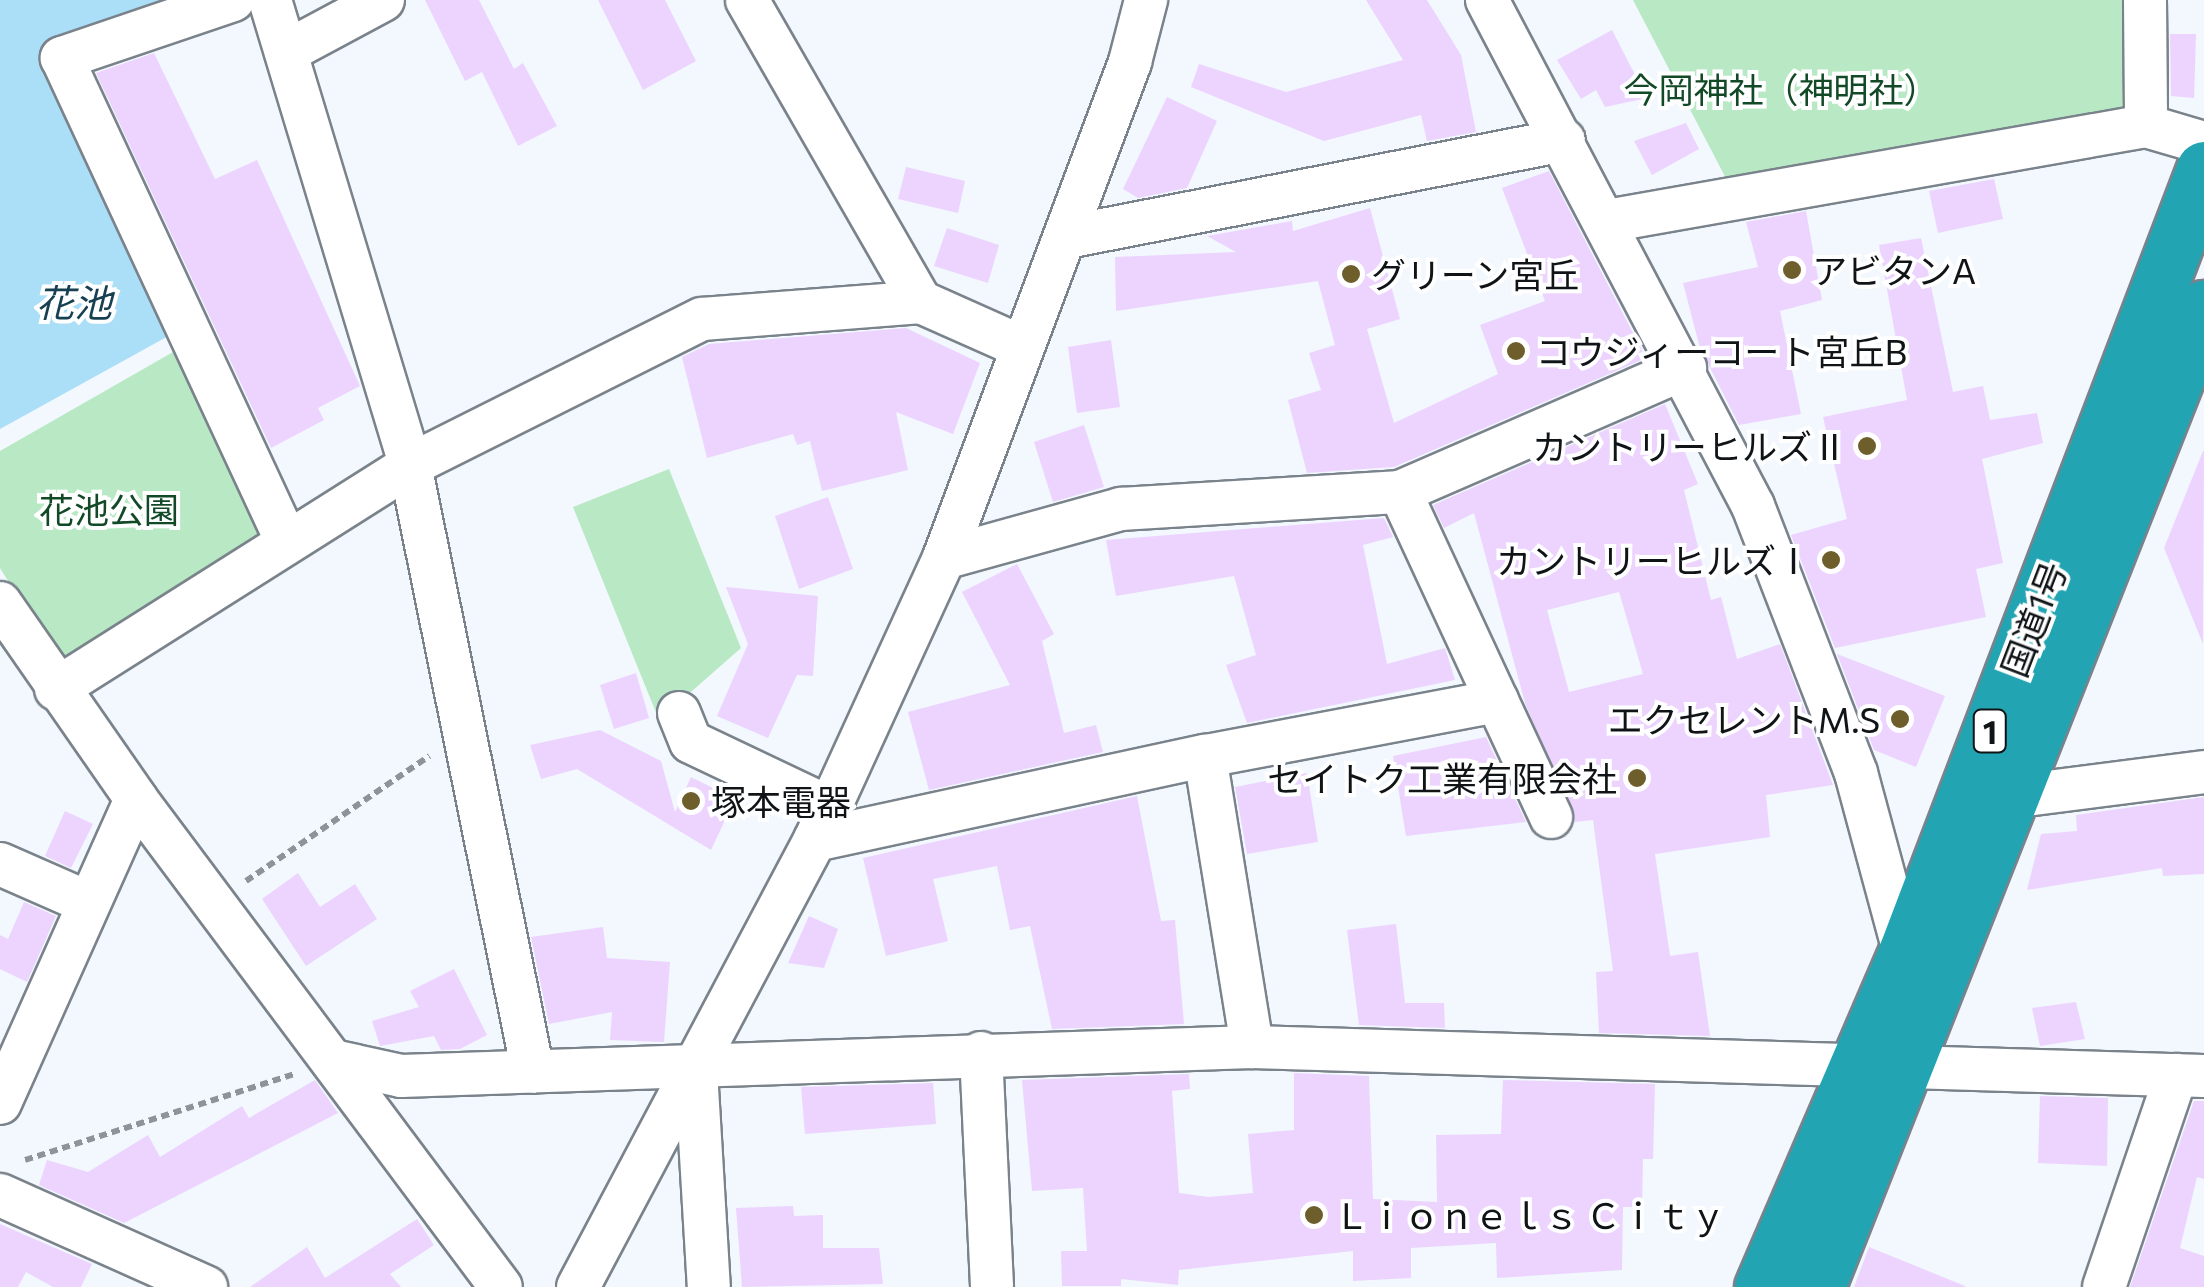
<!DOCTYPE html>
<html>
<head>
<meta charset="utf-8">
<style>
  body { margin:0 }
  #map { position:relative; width:2204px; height:1287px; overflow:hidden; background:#f2f8fd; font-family:Commissioner,"Noto Sans JP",sans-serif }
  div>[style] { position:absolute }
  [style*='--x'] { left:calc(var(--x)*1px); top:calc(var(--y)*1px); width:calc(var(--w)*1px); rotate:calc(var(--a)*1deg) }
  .green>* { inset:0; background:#b8e9c4 }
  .water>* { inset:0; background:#aadff7 }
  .building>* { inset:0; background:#ecd4ff }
  .path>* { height:6px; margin-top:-3px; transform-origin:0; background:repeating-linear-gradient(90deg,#8e9397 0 8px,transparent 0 13px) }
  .roads { filter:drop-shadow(2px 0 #7a838b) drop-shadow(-2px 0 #7a838b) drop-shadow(0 2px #7a838b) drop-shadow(0 -2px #7a838b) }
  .minor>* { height:42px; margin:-21px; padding:0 21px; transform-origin:21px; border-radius:21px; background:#fff }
  .highway>* { height:55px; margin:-27.5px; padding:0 27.5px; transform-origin:27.5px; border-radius:27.5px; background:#23a4b2 }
  .dots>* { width:28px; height:28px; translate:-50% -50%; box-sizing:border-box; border:5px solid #fff; border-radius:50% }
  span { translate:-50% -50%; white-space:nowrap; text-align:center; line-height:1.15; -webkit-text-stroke:8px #fff; paint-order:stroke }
  .shield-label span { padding:2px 8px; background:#fff; border:2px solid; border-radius:8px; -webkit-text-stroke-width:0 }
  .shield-label { font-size:32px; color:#101417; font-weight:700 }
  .park-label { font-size:35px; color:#124927 }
  .poi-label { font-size:35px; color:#101417 }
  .left { translate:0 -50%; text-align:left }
  .right { translate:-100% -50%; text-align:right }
  .street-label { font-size:35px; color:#101417 }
  .water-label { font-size:38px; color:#174152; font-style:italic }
</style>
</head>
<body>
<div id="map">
  <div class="green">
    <div style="clip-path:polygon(1633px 0,2132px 0,2134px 111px,1732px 190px)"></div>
    <div style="clip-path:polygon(180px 348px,263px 533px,61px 665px,0 568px,0 451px)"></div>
    <div style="clip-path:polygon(669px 469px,741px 648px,659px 720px,573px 507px)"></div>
  </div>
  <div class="water">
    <div style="clip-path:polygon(0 0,188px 0,42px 50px,172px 334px,0 429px)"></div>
  </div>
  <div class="building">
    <div style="clip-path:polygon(425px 0,479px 0,514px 69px,523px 63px,557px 126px,518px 146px,482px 72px,465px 81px)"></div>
    <div style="clip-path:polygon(598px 0,665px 0,696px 61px,643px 90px)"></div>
    <div style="clip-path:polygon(1366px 0,1427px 0,1461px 55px,1476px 132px,1427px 141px,1421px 115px,1324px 141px,1191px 87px,1199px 64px,1286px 92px,1403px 60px)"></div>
    <div style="clip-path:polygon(1612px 30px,1647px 98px,1605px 107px,1596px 90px,1581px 99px,1557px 60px)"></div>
    <div style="clip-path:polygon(2170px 34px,2196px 34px,2194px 98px,2171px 96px)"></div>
    <div style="clip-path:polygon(154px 53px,215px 179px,257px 160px,360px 386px,318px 408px,324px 420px,271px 448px,96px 73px)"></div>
    <div style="clip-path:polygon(1167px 97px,1217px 121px,1187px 188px,1138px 198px,1123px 189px)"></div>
    <div style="clip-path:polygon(1686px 123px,1699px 149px,1652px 175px,1634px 141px)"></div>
    <div style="clip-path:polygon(906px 167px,965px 181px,958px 213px,898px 199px)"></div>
    <div style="clip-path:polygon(1549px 171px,1646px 358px,1394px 467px,1307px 473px,1288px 400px,1321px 390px,1309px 353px,1335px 345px,1318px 281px,1116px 311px,1115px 257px,1236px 252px,1207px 236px,1292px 221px,1293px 231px,1370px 208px,1400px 319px,1367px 329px,1394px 423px,1498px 374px,1480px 325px,1545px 301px,1502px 188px)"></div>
    <div style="clip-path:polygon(1994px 179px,2003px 219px,1938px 233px,1929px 191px)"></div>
    <div style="clip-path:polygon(1806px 211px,1822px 300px,1780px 311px,1801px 414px,1739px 425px,1700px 348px,1683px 283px,1758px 267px,1746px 222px)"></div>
    <div style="clip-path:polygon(947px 228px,999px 245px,988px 283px,934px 266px)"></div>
    <div style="clip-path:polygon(1921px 238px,1953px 392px,1983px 386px,1990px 420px,2037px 413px,2043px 443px,1982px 459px,2003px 563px,1976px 569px,1986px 617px,1835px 648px,1791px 535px,1847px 519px,1823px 417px,1907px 400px,1879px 245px)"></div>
    <div style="clip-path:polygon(906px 328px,980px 363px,953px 434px,896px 412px,908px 470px,822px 491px,810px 441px,797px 445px,793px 434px,707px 458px,682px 357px,709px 344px)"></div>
    <div style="clip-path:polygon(1111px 340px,1120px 407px,1077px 413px,1068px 347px)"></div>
    <div style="clip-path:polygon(evenodd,1665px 404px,1698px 484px,1684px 490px,1711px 600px,1721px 597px,1737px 659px,1780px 644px,1833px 785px,1766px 795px,1770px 837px,1655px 854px,1670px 956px,1698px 952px,1710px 1036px,1599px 1033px,1596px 972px,1613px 971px,1593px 820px,1575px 822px,1525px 703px,1474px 513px,1444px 528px,1433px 505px,1665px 404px,1619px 592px,1643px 674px,1569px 692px,1547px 610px,1619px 592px)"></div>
    <div style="clip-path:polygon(1084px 425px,1104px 487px,1053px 502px,1034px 442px)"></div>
    <div style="clip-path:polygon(2203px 451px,2204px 451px,2203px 644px,2164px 548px)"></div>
    <div style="clip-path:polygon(828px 497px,853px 569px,799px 589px,775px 516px)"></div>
    <div style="clip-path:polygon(1384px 518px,1393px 537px,1363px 545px,1387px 664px,1445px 648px,1455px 680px,1247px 723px,1226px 665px,1256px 655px,1234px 576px,1116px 596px,1106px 540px)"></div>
    <div style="clip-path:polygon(1017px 564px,1054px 634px,1042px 641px,1064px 733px,1096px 725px,1103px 752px,929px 790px,908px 712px,1010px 685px,962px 592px)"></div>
    <div style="clip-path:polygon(726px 587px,818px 596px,813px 676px,797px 675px,768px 738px,717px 716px,748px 644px)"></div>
    <div style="clip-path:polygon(1837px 654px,1945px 696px,1916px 767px,1874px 750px)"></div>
    <div style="clip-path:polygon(636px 673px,649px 718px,614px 729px,600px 685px)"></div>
    <div style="clip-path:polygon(600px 730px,661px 761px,675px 812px,691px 777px,735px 799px,711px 850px,577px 769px,541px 779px,530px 745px)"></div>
    <div style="clip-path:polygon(1486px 737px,1526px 822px,1406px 836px,1393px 756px)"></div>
    <div style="clip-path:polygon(1307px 773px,1318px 842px,1247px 854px,1235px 787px)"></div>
    <div style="clip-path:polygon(1137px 796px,1161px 921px,1175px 920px,1184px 1024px,1052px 1029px,1030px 926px,1010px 930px,997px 866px,933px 879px,948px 941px,886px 956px,863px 858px)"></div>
    <div style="clip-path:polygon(2204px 797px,2204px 874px,2163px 876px,2162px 868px,2027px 890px,2041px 834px,2077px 831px,2076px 815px)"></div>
    <div style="clip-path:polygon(65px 811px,93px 824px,71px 868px,45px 856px)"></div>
    <div style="clip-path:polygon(298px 873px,320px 907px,355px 884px,377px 919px,306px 966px,262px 899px)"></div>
    <div style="clip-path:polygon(24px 902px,56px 916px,27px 982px,0 969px,0 935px,8px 939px)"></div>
    <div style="clip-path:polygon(809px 916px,838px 929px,824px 968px,788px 963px)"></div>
    <div style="clip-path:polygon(1396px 924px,1405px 1003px,1444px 1003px,1445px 1028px,1359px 1025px,1347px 930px)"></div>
    <div style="clip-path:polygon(603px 927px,607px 958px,670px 962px,664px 1042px,610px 1040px,612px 1012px,549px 1024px,531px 937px)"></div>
    <div style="clip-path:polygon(454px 969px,487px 1035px,460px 1049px,441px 1050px,434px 1036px,380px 1046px,372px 1021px,419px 1007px,410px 991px)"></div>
    <div style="clip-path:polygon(2076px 1002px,2085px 1039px,2040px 1046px,2032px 1008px)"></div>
    <div style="clip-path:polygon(1294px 1073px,1369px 1076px,1373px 1199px,1437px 1202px,1436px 1135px,1501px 1134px,1503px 1080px,1655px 1084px,1653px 1159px,1643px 1159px,1642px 1207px,1623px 1207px,1622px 1270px,1497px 1278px,1496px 1243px,1411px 1248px,1411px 1278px,1353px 1281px,1353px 1251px,1179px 1270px,1178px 1285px,1121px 1279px,1121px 1286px,1062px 1286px,1061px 1251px,1087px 1251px,1083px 1188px,1032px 1191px,1022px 1080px,1189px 1074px,1190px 1089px,1172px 1091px,1179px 1193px,1209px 1197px,1253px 1193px,1248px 1134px,1294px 1130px)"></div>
    <div style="clip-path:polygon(315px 1080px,338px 1113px,124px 1223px,39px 1185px,47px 1160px,88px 1172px,148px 1135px,160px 1157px,242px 1106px,249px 1118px)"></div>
    <div style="clip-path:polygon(933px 1083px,936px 1124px,805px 1134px,801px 1087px)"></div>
    <div style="clip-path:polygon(2040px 1096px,2108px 1098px,2107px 1166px,2038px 1163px)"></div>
    <div style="clip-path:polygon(2194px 1101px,2204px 1101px,2204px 1179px,2197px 1177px,2180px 1248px,2204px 1256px,2204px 1287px,2130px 1287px)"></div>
    <div style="clip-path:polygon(793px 1206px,794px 1216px,823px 1215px,823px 1248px,879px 1248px,883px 1284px,742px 1287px,736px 1208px)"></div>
    <div style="clip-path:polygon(417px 1219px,434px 1245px,390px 1274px,401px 1287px,250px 1287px,307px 1247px,325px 1278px)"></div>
    <div style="clip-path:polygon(0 1224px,92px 1264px,81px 1287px,53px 1287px,26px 1272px,18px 1287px,0 1287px)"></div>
    <div style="clip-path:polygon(1869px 1247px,1965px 1286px,1965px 1287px,1854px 1287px)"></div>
  </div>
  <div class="path">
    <div style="--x:246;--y:881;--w:222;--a:-34.3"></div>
    <div style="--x:25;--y:1160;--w:282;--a:-17.7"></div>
  </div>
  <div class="roads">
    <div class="minor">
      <div style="--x:233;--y:0;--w:181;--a:161.3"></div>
      <div style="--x:62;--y:58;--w:532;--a:65.07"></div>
      <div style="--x:270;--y:0;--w:486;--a:73.2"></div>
      <div style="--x:410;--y:465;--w:619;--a:78.54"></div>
      <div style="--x:747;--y:0;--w:349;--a:60.1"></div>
      <div style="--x:1487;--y:0;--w:572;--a:62.27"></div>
      <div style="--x:1753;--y:506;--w:286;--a:68.9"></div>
      <div style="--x:1856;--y:773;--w:188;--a:74.9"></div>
      <div style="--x:2145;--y:0;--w:126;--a:89.5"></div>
      <div style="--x:286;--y:52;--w:110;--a:-28.2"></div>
      <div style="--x:1607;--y:221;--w:547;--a:-10"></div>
      <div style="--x:2146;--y:126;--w:60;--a:16.3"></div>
      <div style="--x:1067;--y:237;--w:506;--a:-11.04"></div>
      <div style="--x:1400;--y:492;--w:311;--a:-23.5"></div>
      <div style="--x:944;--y:558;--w:184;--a:-15.5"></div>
      <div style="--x:1121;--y:509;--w:280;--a:-3.5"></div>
      <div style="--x:1400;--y:492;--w:230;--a:65.1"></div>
      <div style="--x:1497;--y:701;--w:297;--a:169.3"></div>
      <div style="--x:1205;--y:756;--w:295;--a:80.8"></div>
      <div style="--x:0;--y:603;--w:239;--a:55.2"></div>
      <div style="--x:136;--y:799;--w:609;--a:53.21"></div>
      <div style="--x:56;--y:689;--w:419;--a:-32.3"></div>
      <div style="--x:410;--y:465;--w:326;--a:-26.6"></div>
      <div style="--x:702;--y:319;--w:220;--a:-4.4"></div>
      <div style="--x:921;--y:302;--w:111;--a:24"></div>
      <div style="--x:1497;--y:701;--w:128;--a:65"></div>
      <div style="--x:679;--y:713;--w:31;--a:68"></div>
      <div style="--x:691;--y:742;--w:152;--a:25.4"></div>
      <div style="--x:2010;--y:797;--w:196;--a:-7.3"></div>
      <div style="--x:815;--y:840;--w:399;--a:-12.2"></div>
      <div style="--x:0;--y:864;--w:97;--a:23.7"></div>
      <div style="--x:981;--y:1053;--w:234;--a:87.3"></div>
      <div style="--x:333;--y:1061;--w:70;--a:12.4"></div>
      <div style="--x:401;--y:1076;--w:851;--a:-1.95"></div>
      <div style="--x:1252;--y:1047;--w:952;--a:1.74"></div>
      <div style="--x:696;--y:1071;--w:216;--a:86.6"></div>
      <div style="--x:0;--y:1103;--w:333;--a:-65.9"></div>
      <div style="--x:0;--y:1195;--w:226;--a:24.1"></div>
      <div style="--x:578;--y:1287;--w:506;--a:-62.07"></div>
      <div style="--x:815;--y:840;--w:310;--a:-65.4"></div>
      <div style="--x:944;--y:558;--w:530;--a:-69.44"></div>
      <div style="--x:1130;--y:62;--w:64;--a:-75.5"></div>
      <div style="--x:2104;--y:1287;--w:224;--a:-71.2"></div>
    </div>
    <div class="highway">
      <div style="--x:1762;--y:1287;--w:361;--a:-66.7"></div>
      <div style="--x:1905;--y:955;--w:841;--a:-69.17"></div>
      <div style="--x:1817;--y:1287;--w:1053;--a:-68.43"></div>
    </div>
  </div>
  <div class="dots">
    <div style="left:1792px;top:270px;background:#6d5e2c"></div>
    <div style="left:1351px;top:274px;background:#6d5e2c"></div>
    <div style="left:1516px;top:351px;background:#6d5e2c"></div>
    <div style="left:1867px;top:446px;background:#6d5e2c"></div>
    <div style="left:1831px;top:560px;background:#6d5e2c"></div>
    <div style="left:1900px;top:719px;background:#6d5e2c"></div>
    <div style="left:1637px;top:778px;background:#6d5e2c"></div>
    <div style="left:691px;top:801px;background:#6d5e2c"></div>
    <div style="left:1314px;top:1215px;background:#6d5e2c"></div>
  </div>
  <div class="shield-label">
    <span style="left:1990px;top:731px">1</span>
  </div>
  <div class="park-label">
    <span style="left:1781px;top:89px">今岡神社（神明社）</span>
    <span style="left:109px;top:509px">花池公園</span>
  </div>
  <div class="poi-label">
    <span class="left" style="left:1812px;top:270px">アビタンA</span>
    <span class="left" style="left:1371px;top:274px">グリーン宮丘</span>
    <span class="left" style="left:1536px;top:351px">コウジィーコート宮丘B</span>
    <span class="right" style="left:1847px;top:446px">カントリーヒルズⅡ</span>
    <span class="right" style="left:1811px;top:560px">カントリーヒルズⅠ</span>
    <span class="right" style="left:1880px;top:719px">エクセレントM.S</span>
    <span class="right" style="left:1617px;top:778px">セイトク工業有限会社</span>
    <span class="left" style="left:711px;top:801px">塚本電器</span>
    <span class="left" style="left:1334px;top:1215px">Ｌｉｏｎｅｌｓ Ｃｉｔｙ</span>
  </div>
  <div class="street-label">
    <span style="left:2033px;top:619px;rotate:-69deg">国道1号</span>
  </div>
  <div class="water-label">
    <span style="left:74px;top:302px">花池</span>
  </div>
</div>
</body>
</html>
